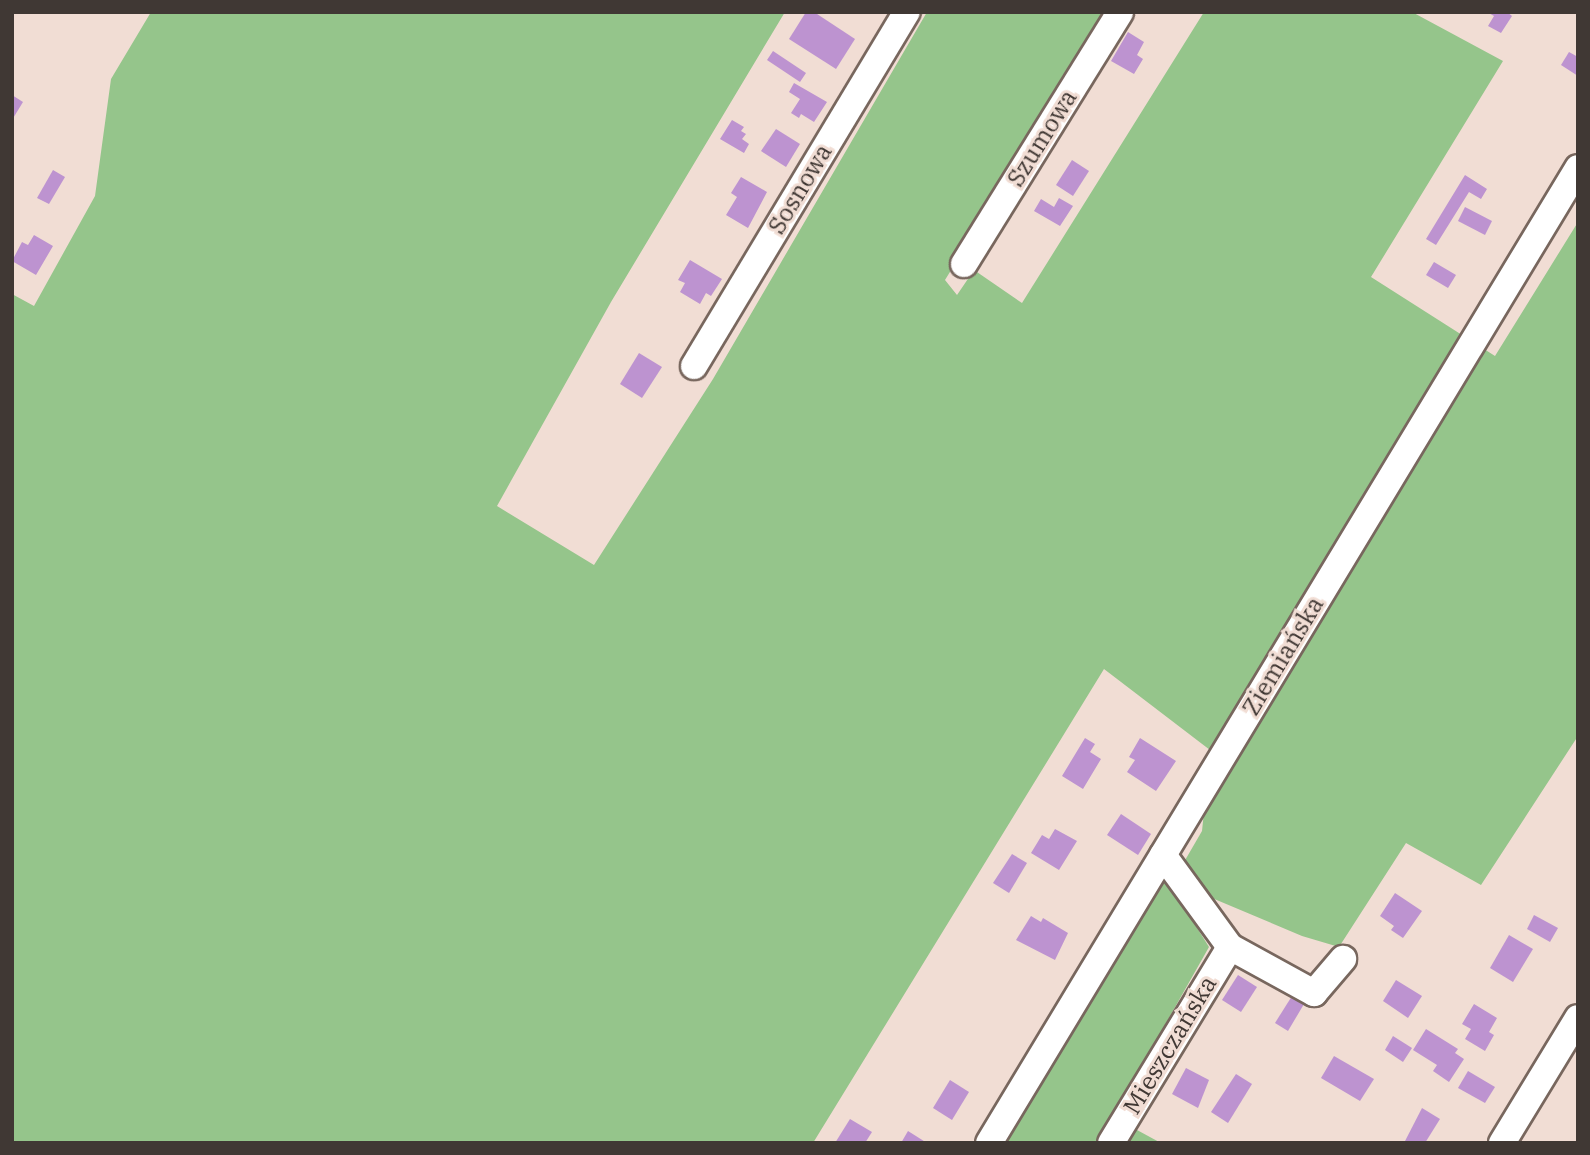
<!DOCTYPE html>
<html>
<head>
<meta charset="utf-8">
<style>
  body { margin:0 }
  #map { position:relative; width:1590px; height:1155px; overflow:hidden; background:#f1ddd4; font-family:"IBM Plex Serif",serif }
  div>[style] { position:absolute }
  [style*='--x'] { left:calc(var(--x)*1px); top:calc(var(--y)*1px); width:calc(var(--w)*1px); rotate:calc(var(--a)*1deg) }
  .green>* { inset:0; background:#95c58b }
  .building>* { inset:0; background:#bd93d0 }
  .roads { filter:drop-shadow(2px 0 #78675e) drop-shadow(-2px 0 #78675e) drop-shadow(0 2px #78675e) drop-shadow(0 -2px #78675e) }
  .minor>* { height:26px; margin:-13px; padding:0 13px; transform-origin:13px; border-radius:13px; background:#fff }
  span { translate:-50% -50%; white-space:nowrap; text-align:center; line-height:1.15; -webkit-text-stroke:6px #f1ddd4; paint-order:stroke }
  .street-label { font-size:24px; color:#403834 }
  .frame { position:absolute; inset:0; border:14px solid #403834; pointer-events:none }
</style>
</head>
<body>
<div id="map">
  <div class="green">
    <div style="clip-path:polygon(151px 12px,785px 12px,611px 302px,497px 506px,594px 565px,713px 379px,927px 12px,1110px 12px,945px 280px,957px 295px,974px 270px,1022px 303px,1204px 12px,1412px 12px,1503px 61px,1371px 277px,1495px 356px,1578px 222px,1578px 736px,1481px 885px,1406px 843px,1339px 947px,1302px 936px,1200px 893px,1184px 862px,1202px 831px,1205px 802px,1227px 763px,1104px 669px,813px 1143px,12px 1143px,12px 294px,34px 306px,95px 196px,111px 79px)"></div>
    <div style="clip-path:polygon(1164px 875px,1209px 947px,1113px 1117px,1161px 1143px,995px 1143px)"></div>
  </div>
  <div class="building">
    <div style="clip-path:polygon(806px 12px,814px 12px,855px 39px,836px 69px,789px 39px)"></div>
    <div style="clip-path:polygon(1487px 12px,1507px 12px,1512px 16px,1501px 33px,1488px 26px,1494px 16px)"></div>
    <div style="clip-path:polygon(1128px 32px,1144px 42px,1137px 55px,1143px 59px,1134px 74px,1111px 61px)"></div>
    <div style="clip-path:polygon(773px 51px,806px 73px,800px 82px,767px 60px)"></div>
    <div style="clip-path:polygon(1569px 52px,1578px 57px,1578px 76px,1561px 65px)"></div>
    <div style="clip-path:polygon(794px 83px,827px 102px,814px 122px,801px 114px,799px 118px,791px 113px,800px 99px,789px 92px)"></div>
    <div style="clip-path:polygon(12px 95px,23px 102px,12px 120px)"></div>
    <div style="clip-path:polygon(732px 120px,744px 127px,741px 131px,746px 134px,742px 139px,749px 144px,744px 153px,720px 139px)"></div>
    <div style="clip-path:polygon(776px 129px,800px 144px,786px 167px,761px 151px)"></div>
    <div style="clip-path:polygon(1072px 160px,1089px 171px,1073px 196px,1056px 185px)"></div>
    <div style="clip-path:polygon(53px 170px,65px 177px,49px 204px,37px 198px)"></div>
    <div style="clip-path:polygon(1465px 175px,1487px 189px,1481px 199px,1469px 192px,1436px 245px,1426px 239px)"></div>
    <div style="clip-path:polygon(741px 177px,767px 192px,748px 228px,726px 215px,737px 197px,731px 193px)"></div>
    <div style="clip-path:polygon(1059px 198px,1073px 206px,1060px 226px,1034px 211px,1041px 199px,1054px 207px)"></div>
    <div style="clip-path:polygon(1465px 207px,1492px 221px,1485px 235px,1458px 221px)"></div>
    <div style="clip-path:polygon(34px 235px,53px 246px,36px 275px,12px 261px,22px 242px,28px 245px)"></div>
    <div style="clip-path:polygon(690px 260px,722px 279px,711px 296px,706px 293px,700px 304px,680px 292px,685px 283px,678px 280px)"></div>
    <div style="clip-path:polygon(1434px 262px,1456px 275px,1448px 288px,1426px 275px)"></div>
    <div style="clip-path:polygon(639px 353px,662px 367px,642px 398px,620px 384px)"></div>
    <div style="clip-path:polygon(1085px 738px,1095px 744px,1090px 752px,1101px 759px,1083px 789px,1062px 776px)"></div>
    <div style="clip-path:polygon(1140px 738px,1176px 761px,1156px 791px,1127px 772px,1135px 760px,1129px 757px)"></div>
    <div style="clip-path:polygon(1121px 814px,1151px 834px,1138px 855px,1107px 835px)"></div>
    <div style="clip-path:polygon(1055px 829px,1077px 841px,1059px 870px,1031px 853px,1042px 835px,1049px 839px)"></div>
    <div style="clip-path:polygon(1012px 854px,1027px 863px,1009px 893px,993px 883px)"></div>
    <div style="clip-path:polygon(1395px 893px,1422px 911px,1403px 938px,1391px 930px,1394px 926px,1380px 916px)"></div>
    <div style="clip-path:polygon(1534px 915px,1558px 928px,1550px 942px,1527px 929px)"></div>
    <div style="clip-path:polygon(1031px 916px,1041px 922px,1043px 918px,1068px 933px,1055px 960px,1016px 940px)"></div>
    <div style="clip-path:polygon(1509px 935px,1533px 949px,1513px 982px,1490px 968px)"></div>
    <div style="clip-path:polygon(1238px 975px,1257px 987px,1241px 1012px,1222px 1000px)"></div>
    <div style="clip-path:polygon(1396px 980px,1422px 996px,1408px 1018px,1383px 1001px)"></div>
    <div style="clip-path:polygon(1292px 996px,1304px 1004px,1288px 1031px,1275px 1023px)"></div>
    <div style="clip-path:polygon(1474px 1004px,1497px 1018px,1489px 1032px,1494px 1035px,1485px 1051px,1465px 1039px,1471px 1029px,1462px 1024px)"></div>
    <div style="clip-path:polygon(1426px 1029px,1458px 1049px,1455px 1053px,1464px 1059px,1449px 1082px,1433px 1071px,1437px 1065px,1413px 1050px)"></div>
    <div style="clip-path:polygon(1393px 1036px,1412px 1048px,1403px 1062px,1385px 1050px)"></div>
    <div style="clip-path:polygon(1334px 1056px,1374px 1079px,1360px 1101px,1321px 1078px)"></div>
    <div style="clip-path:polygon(1186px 1068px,1209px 1080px,1198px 1108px,1172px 1094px)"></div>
    <div style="clip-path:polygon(1468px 1071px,1495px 1087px,1485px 1103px,1458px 1088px)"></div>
    <div style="clip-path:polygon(1236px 1074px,1252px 1084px,1228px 1123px,1211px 1112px)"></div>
    <div style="clip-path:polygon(950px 1080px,969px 1092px,952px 1120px,933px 1108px)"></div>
    <div style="clip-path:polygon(1422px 1108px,1440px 1119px,1425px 1143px,1404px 1143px)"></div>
    <div style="clip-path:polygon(850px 1119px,872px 1132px,865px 1143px,835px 1143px)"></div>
    <div style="clip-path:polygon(908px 1131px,927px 1143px,901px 1143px)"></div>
  </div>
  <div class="roads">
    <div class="minor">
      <div style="--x:964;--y:264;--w:296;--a:-58.2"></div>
      <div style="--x:694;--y:366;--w:413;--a:-59"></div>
      <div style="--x:1163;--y:855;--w:114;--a:53.9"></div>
      <div style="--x:1230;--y:947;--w:96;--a:28.7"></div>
      <div style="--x:1314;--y:993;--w:45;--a:-49.5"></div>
      <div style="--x:989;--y:1143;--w:1139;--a:-58.86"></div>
      <div style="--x:1111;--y:1143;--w:229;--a:-58.7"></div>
      <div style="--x:1502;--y:1143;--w:146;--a:-58.7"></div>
    </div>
  </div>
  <div class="street-label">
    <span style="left:1042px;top:138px;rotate:-58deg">Szumowa</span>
    <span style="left:800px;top:189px;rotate:-59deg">Sosnowa</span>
    <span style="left:1283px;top:656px;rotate:-59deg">Ziemiańska</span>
    <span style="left:1170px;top:1045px;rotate:-59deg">Mieszczańska</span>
  </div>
  <div class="frame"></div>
</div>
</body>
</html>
